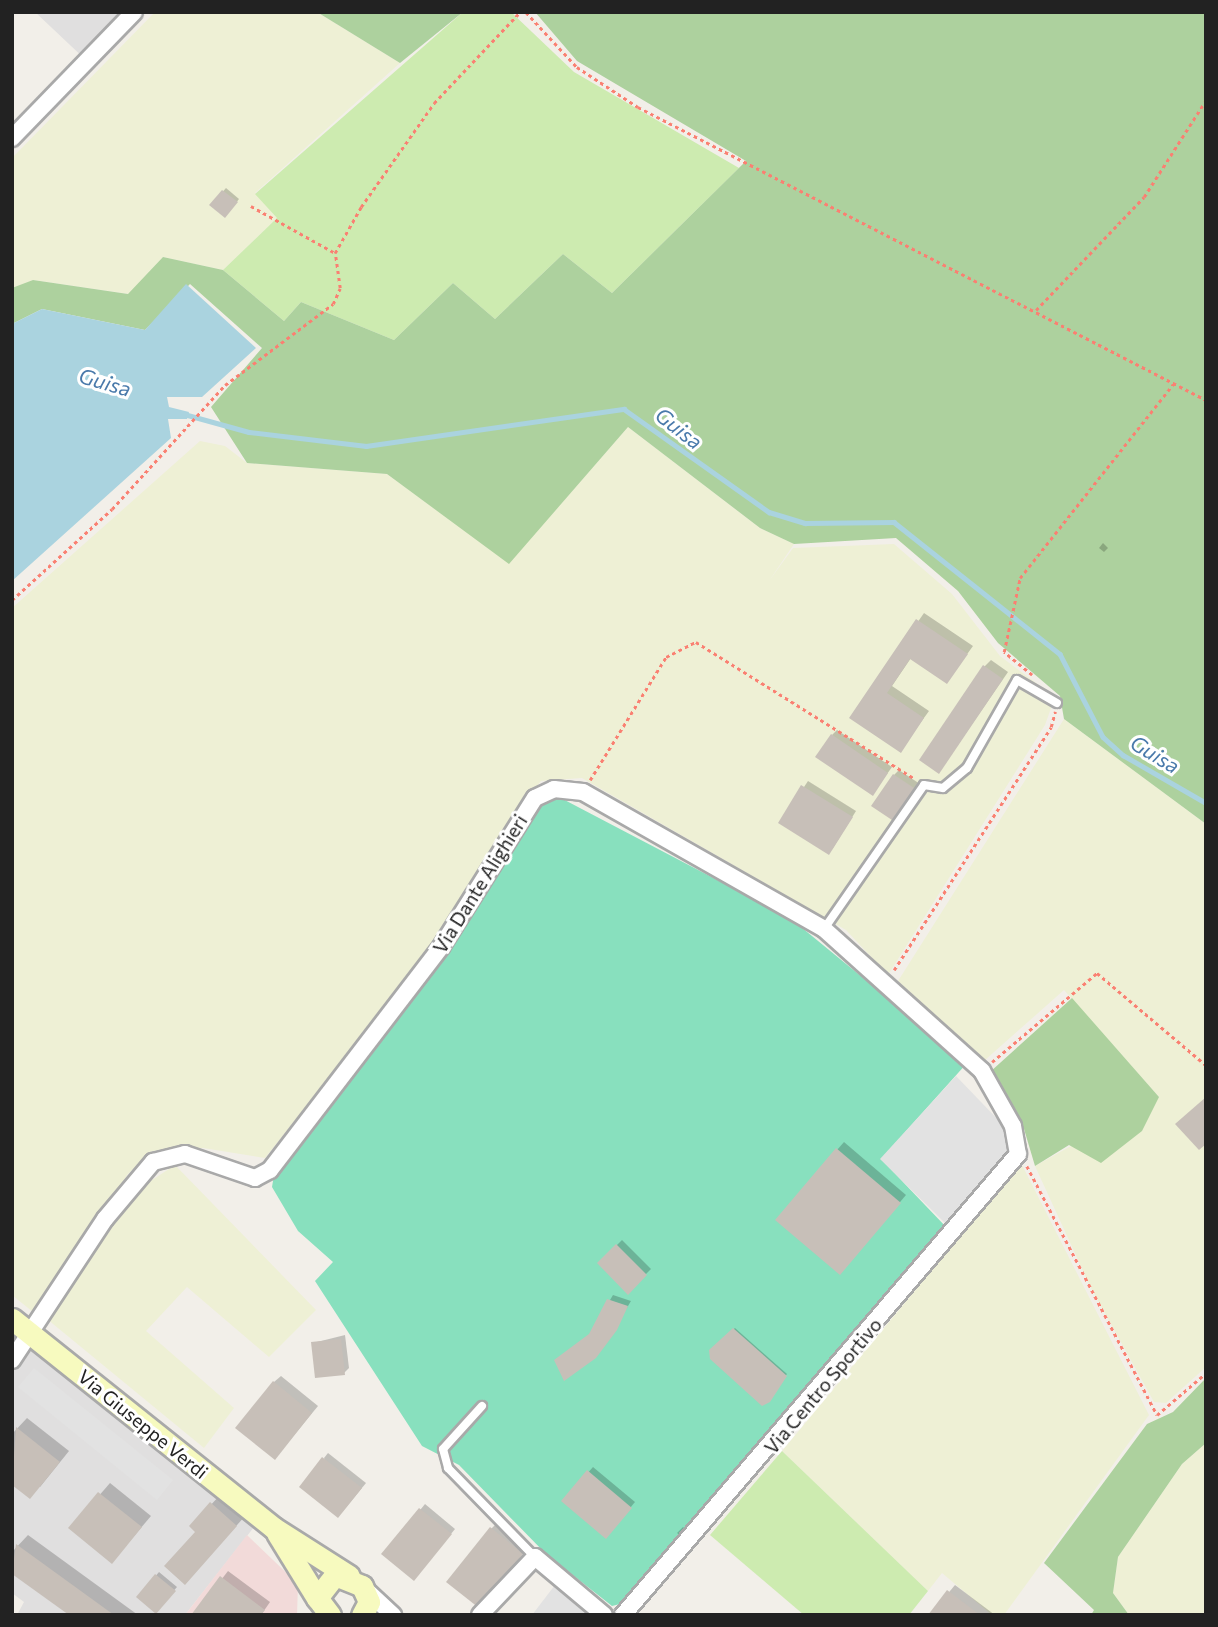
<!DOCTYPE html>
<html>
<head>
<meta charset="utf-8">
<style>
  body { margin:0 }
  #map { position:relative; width:1218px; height:1627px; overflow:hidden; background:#f2efe9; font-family:Commissioner,sans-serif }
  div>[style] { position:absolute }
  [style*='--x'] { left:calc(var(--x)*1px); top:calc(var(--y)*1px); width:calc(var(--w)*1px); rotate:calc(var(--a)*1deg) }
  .residential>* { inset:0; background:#e0dfdf }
  .commercial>* { inset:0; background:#f2dad9 }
  .farmland>* { inset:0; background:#eef0d5 }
  .grass>* { inset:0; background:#cdebb0 }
  .forest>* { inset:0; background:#add19e }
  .pitch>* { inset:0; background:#88e0be }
  .parking>* { inset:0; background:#e2e2e2 }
  .water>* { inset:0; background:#aad3df }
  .shadow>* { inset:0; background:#0003 }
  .stream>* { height:4.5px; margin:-2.25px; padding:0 2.25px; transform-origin:2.25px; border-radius:2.25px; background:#aad3df }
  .building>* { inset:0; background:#c7bfb8 }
  .path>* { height:2.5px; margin-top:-1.25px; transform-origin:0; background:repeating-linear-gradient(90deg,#fa8072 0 3.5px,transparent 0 7px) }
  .roads { filter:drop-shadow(2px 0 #a9a9a9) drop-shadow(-2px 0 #a9a9a9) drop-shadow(0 2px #a9a9a9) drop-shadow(0 -2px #a9a9a9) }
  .lane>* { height:8px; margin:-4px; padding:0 4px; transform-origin:4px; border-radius:4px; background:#fff }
  .street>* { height:16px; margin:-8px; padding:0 8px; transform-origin:8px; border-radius:8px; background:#fff }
  .secondary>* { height:21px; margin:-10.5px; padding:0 10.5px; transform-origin:10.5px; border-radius:10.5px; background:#f7fabf }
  span { translate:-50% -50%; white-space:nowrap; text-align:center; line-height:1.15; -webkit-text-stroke:6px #fff; paint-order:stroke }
  .street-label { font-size:19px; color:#222 }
  .water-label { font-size:21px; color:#4a7aab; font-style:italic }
  .frame { position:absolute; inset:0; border:14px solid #222; pointer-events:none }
</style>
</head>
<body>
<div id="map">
  <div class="residential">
    <div style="clip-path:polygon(35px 12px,134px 12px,87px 61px)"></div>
    <div style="clip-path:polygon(32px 1343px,258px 1522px,185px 1615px,17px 1615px,24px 1602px,12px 1593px,12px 1370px)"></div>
  </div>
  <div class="commercial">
    <div style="clip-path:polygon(247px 1535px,298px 1584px,297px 1615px,185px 1615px)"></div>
  </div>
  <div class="farmland">
    <div style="clip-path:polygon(155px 12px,317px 12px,400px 63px,255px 193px,277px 218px,223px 270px,163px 257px,129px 294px,33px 280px,13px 289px,12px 158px)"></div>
    <div style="clip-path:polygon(628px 427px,760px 528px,794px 544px,769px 581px,793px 548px,894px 544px,952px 594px,1000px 656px,1055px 697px,1045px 725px,888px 975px,846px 930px,582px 778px,541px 781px,503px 829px,438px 941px,265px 1158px,203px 1148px,152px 1151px,128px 1174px,33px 1312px,12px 1295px,12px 608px,200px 441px,225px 446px,247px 463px,387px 474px,509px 563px)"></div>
    <div style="clip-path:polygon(1064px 719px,1206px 824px,1206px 1367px,1166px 1403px,1154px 1402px,1090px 1286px,1035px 1166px,1159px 1097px,1064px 990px,984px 1061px,898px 981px)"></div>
    <div style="clip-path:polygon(1021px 1163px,1149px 1415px,1004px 1615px,992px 1615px,942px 1573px,928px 1591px,782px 1451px)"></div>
    <div style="clip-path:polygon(175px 1165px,316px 1310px,269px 1357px,187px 1287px,146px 1331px,234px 1408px,204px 1448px,47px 1319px,140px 1188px)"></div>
    <div style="clip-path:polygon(1206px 1443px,1206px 1615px,1129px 1615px,1113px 1593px,1118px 1557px,1182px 1464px)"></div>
  </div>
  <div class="grass">
    <div style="clip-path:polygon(463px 12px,511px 12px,574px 72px,739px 168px,612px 293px,563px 254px,495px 319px,453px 283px,394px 340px,301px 302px,284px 321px,223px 270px,277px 218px,255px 194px)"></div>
    <div style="clip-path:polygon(782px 1451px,928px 1591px,909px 1615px,804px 1615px,710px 1535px)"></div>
  </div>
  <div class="forest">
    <div style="clip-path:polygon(317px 12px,463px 12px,400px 63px)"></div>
    <div style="clip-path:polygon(535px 12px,1206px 12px,1206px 824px,1064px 719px,1060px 696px,998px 643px,958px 591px,896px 538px,794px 544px,760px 528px,628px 427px,509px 564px,387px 474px,247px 463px,211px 407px,262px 348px,190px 284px,145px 330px,42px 309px,12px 324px,12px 288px,33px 280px,128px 294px,163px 257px,223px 270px,284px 321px,301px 302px,394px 340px,453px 283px,495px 319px,563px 254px,612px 293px,746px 161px,577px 61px)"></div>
    <div style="clip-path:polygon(1072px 998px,1159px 1097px,1142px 1131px,1101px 1163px,1069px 1145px,1035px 1166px,1024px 1129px,990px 1072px)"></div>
    <div style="clip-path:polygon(1206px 1378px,1206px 1443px,1182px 1464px,1118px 1557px,1113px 1593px,1129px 1615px,1091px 1615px,1094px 1610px,1044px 1563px,1147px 1424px,1173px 1412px)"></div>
  </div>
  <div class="pitch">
    <div style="clip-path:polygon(557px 796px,790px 918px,967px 1063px,881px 1159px,947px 1228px,624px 1603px,612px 1606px,546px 1554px,459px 1465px,422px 1446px,315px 1281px,333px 1262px,298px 1231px,272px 1187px,274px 1175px,537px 806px)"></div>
  </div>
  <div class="parking">
    <div style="clip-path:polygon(956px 1076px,1006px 1128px,1008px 1142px,1007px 1153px,945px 1223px,880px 1159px)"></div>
    <div style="clip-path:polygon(34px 1368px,173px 1480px,157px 1500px,18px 1387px)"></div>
    <div style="clip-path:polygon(555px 1585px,593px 1615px,532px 1615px)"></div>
  </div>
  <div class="water">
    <div style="clip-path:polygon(186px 284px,256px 348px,202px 397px,167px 397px,169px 407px,189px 412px,187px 419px,168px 419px,171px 438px,12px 581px,12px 324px,42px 309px,145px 330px)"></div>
  </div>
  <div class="shadow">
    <div style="clip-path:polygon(226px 188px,239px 199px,228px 213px,211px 205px)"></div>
    <div style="clip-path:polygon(1103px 543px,1108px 548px,1104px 552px,1099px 548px)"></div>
    <div style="clip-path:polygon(924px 613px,973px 646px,947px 682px,911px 658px,892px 686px,929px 711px,900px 751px,851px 718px)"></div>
    <div style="clip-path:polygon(991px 660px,1008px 672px,939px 772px,984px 667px)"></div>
    <div style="clip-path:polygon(837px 730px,892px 767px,877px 788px,832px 735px)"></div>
    <div style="clip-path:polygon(899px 770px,920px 784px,899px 815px,894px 775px)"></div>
    <div style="clip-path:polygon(808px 781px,856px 811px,833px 848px,780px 823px)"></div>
    <div style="clip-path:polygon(844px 1142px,906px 1195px,846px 1266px,777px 1219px)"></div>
    <div style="clip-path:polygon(622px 1240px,651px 1269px,628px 1292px,599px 1263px)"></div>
    <div style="clip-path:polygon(613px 1295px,631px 1301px,604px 1346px,591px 1332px)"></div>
    <div style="clip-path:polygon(735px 1328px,787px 1374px,762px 1403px,711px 1350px)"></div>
    <div style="clip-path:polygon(345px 1335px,349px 1368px,344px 1373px,313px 1343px)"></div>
    <div style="clip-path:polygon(281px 1376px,318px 1406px,281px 1451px,274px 1382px)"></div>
    <div style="clip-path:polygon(27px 1418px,69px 1451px,40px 1487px,12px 1483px,12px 1434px)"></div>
    <div style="clip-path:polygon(328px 1453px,366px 1483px,343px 1511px,324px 1458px)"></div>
    <div style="clip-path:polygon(593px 1467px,635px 1502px,610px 1532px,563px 1501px)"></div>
    <div style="clip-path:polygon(110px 1483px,151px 1516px,112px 1562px,71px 1528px)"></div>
    <div style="clip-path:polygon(222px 1493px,246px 1515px,195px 1572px,198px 1532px,191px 1526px)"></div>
    <div style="clip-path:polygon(425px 1504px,455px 1529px,418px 1574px,384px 1554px)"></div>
    <div style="clip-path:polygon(498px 1522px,528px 1546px,486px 1599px,491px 1529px)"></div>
    <div style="clip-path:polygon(683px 1527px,686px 1530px,681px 1536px,677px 1533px)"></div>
    <div style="clip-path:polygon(28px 1535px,138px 1615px,72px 1615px,12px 1572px,12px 1552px)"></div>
    <div style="clip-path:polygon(228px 1571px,270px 1602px,261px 1615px,194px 1615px)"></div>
    <div style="clip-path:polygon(159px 1572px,177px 1587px,156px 1611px,138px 1597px)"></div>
    <div style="clip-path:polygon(955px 1585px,995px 1615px,930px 1615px)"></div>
  </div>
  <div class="stream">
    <div style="--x:184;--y:414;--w:67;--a:15.5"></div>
    <div style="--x:249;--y:432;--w:118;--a:6.8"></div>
    <div style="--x:366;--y:446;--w:261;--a:-8.2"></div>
    <div style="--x:624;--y:409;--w:178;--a:35.4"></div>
    <div style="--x:769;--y:512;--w:38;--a:17"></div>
    <div style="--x:805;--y:523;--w:89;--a:-0.6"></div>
    <div style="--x:894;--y:522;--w:212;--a:38.5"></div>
    <div style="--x:1060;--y:654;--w:93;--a:62.6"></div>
    <div style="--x:1103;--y:737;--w:27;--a:42"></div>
    <div style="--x:1123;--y:755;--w:96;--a:30"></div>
  </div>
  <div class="building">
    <div style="clip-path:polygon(222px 190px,238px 202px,225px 218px,209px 205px)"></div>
    <div style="clip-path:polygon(916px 619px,968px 654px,947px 684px,910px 659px,887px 693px,924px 718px,901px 753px,849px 718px)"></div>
    <div style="clip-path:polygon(983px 665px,1003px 679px,939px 774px,919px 760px)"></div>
    <div style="clip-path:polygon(831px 734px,888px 773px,873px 796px,815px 757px)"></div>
    <div style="clip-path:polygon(893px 774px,917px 790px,895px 822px,871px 806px)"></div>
    <div style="clip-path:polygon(801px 785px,853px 817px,829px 855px,778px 823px)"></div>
    <div style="clip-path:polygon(1206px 1097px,1206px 1144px,1199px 1150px,1175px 1124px)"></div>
    <div style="clip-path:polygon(836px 1148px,901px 1203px,840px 1275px,775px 1220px)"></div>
    <div style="clip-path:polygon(616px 1244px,647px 1275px,628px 1295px,597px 1263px)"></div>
    <div style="clip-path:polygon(607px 1299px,628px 1306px,617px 1330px,596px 1358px,564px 1381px,554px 1360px,589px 1334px)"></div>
    <div style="clip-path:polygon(733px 1328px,787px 1376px,770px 1402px,762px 1406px,710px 1359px,709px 1350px)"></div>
    <div style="clip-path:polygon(341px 1339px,345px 1375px,315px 1378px,311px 1342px)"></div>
    <div style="clip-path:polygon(273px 1381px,312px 1413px,275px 1460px,235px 1428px)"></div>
    <div style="clip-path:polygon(16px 1427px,60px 1462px,30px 1499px,12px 1485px)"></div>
    <div style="clip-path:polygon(322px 1457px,362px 1488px,338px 1518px,299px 1487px)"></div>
    <div style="clip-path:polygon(587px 1470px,632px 1508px,606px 1539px,561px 1501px)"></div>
    <div style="clip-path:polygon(98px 1492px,142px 1527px,112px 1564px,68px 1528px)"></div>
    <div style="clip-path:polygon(210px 1502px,237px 1526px,185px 1585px,164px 1566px,195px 1532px,189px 1526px)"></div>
    <div style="clip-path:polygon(419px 1508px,452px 1534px,414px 1581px,381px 1554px)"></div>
    <div style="clip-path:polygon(490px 1527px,523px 1554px,479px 1608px,446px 1582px)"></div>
    <div style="clip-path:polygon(16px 1544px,114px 1615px,69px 1615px,12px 1574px)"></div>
    <div style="clip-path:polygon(155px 1574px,176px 1591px,156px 1614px,136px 1597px)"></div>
    <div style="clip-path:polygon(220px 1576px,265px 1610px,261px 1615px,191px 1615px)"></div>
    <div style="clip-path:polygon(947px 1590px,980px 1615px,928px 1615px)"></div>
  </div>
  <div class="path">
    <div style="--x:526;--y:12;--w:75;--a:47.2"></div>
    <div style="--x:577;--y:67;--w:73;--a:33.3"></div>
    <div style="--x:638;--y:107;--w:639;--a:27.29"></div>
    <div style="--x:251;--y:206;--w:96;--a:29.2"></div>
    <div style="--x:1036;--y:310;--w:156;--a:-46.3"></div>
    <div style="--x:1144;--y:197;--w:115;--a:-57.4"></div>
    <div style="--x:12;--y:600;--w:135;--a:-42.3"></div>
    <div style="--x:112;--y:509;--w:168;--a:-47.7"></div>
    <div style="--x:225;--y:385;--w:135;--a:-36.9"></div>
    <div style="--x:333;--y:304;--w:17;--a:-66"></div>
    <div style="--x:340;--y:288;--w:35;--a:-98"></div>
    <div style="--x:335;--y:253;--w:53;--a:-60.5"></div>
    <div style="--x:361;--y:207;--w:127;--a:-54.9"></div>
    <div style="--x:434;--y:103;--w:125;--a:-46.6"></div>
    <div style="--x:1032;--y:675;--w:36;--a:-141"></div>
    <div style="--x:1004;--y:652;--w:76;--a:-77.8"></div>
    <div style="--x:1020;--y:578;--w:247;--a:-51.7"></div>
    <div style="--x:590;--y:780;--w:145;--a:-58.3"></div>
    <div style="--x:666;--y:657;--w:34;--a:-27"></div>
    <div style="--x:696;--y:642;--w:258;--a:32"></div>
    <div style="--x:894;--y:970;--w:289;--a:-57.1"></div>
    <div style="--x:1051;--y:727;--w:16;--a:-75"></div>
    <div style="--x:992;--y:1062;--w:138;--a:-40.3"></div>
    <div style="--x:1097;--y:973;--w:143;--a:40.2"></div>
    <div style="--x:1027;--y:1166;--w:281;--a:62.4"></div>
    <div style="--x:1157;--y:1415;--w:65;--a:-40.6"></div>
  </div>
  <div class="roads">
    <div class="lane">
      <div style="--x:824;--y:929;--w:175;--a:-55.2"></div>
      <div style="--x:924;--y:785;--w:19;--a:9"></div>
      <div style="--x:943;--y:788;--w:31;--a:-40"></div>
      <div style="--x:967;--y:768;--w:101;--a:-60.4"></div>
      <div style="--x:1017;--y:680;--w:46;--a:29.9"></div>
      <div style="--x:482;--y:1406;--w:58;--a:132.2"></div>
      <div style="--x:443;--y:1449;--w:20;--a:75"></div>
      <div style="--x:448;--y:1468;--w:124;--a:45.7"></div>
    </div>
    <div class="street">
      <div style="--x:12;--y:138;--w:175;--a:-45.9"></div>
      <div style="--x:12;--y:1360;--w:169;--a:-56.6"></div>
      <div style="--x:105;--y:1219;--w:75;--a:-49.9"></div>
      <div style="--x:153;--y:1162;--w:33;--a:-14"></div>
      <div style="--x:185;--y:1154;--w:74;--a:18.9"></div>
      <div style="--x:255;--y:1178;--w:17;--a:-28"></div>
      <div style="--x:270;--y:1170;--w:281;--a:-52.5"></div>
      <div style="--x:441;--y:947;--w:176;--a:-57.8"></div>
      <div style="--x:535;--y:798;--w:21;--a:-25"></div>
      <div style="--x:554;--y:789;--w:29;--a:6"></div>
      <div style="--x:583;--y:792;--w:277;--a:29.6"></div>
      <div style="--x:824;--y:929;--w:212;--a:41.9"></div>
      <div style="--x:982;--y:1071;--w:63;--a:60.6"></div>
      <div style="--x:1013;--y:1126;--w:28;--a:80"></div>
      <div style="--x:1018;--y:1154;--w:607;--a:130.59"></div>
      <div style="--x:364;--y:1588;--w:40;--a:43"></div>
      <div style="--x:480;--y:1615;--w:80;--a:-46.5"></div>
      <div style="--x:535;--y:1557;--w:90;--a:40"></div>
    </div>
    <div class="secondary">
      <div style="--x:12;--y:1319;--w:335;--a:38.6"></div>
      <div style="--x:274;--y:1528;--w:89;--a:32.6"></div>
      <div style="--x:277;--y:1533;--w:76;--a:58.4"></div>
      <div style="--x:330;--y:1615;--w:21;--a:-127"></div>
      <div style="--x:317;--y:1598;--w:29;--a:-52"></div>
      <div style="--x:335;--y:1575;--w:29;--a:22"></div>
      <div style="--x:362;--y:1586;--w:17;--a:66"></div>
      <div style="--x:369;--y:1602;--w:15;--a:118"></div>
    </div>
  </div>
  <div class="street-label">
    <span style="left:480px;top:884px;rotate:-58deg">Via Dante Alighieri</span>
    <span style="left:823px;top:1386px;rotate:-50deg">Via Centro Sportivo</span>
    <span style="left:143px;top:1424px;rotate:39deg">Via Giuseppe Verdi</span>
  </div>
  <div class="water-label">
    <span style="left:105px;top:382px;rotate:16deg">Guisa</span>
    <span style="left:679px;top:428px;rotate:38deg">Guisa</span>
    <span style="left:1155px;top:754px;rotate:31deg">Guisa</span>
  </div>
  <div class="frame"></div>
</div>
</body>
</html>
